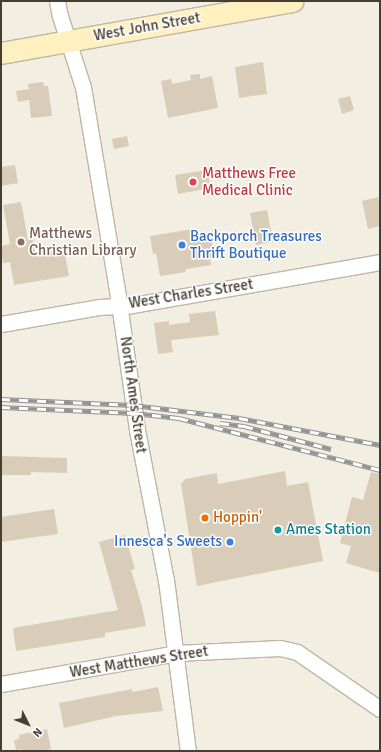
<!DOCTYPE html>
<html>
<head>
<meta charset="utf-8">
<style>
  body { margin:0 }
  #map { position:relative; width:381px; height:752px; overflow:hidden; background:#f3eee2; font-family:Signika,sans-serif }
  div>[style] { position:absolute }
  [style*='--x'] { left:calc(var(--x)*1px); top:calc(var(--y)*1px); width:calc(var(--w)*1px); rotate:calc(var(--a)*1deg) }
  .building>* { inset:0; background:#d9ccb9 }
  .roads { filter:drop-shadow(1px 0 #bfb6a4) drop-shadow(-1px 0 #bfb6a4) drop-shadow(0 1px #bfb6a4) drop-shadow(0 -1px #bfb6a4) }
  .street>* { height:15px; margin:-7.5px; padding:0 7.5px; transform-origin:7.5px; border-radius:7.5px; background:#fff }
  .secondary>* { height:21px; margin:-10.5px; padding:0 10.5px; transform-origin:10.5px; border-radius:10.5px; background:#fff0c0 }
  .rail>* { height:4.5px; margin-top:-2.25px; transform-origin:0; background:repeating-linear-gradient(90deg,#fff 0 9px,#939393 0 18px); box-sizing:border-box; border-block:1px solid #939393 }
  .dots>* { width:11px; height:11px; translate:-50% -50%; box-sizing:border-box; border:2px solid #fff; border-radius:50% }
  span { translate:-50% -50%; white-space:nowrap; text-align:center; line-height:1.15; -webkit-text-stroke:3px #fff; paint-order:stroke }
  .street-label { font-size:15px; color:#453e32 }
  .health-label { font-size:15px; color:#be3a42 }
  .left { translate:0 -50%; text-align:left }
  .education-label { font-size:15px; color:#785e54 }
  .shop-label { font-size:15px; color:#366cbe }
  .right { translate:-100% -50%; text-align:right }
  .food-label { font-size:15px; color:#c56008 }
  .culture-label { font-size:15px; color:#0d838f }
  .frame { position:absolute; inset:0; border:2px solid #453e32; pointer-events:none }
  .north { position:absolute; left:8px; top:704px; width:40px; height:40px; -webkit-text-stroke:3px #fff; paint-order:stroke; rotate:132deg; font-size:11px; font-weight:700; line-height:16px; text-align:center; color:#453e32 }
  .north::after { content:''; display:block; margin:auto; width:14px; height:18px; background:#453e32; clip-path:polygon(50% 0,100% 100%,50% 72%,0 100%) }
</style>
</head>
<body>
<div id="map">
  <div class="building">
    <div style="clip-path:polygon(263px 62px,267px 94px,239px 98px,235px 67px)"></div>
    <div style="clip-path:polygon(200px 74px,200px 79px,212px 76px,218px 108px,168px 118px,161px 81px,171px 79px,172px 84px,191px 80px,190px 75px)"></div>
    <div style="clip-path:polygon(43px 82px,44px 86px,48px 86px,52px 116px,31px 118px,29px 100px,18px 102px,16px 91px,29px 89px,28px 84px)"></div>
    <div style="clip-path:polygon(350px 96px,354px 110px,342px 114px,338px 99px)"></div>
    <div style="clip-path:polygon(127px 136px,129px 146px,114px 149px,112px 139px)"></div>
    <div style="clip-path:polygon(15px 165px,18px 183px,1px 186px,1px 167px)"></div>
    <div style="clip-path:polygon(207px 170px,211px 188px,178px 194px,175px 175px)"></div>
    <div style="clip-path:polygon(378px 197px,380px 208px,380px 226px,368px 229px,362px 201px)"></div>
    <div style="clip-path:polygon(21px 202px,28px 240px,33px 240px,35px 254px,64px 249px,69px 276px,14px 285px,10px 262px,3px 263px,1px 251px,1px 246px,10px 244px,3px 205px)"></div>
    <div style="clip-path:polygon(267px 210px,273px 242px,256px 245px,250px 213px)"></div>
    <div style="clip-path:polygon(193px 229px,194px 234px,206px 232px,206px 238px,211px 237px,214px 257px,210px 258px,211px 265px,186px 269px,186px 272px,160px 276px,156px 253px,153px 254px,150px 236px)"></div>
    <div style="clip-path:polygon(215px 311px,219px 335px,171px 340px,173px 352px,158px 354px,154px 323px,169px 321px,169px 325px,190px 322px,189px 314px)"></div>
    <div style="clip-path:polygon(1px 456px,67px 458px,67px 473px,31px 472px,31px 475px,1px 475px)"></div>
    <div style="clip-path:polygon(285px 471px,287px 486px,308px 482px,323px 561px,197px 586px,181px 484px,185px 479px,217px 473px,218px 484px)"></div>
    <div style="clip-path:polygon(371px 472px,380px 474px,380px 573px,346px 563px,351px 546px,340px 543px,352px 497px,363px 500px)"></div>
    <div style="clip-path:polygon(54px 509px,58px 534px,1px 542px,1px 517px)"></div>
    <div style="clip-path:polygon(125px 535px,135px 569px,131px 570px,142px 606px,146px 626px,105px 633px,105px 637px,16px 651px,13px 628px,118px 610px,99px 542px)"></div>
    <div style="clip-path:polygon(158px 687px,163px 711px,116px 716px,64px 728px,59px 703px,132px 689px,132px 692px)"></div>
    <div style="clip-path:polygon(47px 729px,51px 749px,41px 751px,23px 751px,22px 749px,16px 750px,14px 740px,19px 739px,19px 735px)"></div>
  </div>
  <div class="roads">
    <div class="street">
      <div style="--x:57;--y:1;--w:15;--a:79"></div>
      <div style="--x:60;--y:16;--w:75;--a:72.1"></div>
      <div style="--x:83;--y:87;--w:212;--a:80.5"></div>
      <div style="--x:118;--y:296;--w:135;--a:81.9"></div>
      <div style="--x:137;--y:430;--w:153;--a:79.1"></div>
      <div style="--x:166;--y:580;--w:172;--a:82.7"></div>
      <div style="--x:1;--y:324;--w:99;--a:-9.8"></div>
      <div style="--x:99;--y:307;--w:33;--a:-3"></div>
      <div style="--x:132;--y:305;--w:252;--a:-9.8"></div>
      <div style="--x:1;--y:684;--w:178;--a:-10"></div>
      <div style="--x:176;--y:653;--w:104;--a:-2.8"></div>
      <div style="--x:280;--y:648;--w:17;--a:13"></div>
      <div style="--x:297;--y:652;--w:101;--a:34.5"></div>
    </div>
    <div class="secondary">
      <div style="--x:1;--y:53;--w:296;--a:-10.1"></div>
    </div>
  </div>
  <div class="rail">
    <div style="--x:1;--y:399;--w:132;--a:2.6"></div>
    <div style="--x:133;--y:405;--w:107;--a:7"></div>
    <div style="--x:239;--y:418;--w:144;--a:10.8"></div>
    <div style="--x:1;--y:407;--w:133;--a:2.6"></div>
    <div style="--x:134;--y:413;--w:45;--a:6.3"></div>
    <div style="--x:179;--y:418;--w:208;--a:14.5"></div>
    <div style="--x:220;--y:423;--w:24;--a:7"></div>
    <div style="--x:244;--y:426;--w:90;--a:14.8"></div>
  </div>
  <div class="dots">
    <div style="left:193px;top:182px;background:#e0444e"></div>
    <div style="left:21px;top:242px;background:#8d6e63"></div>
    <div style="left:182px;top:245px;background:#3f7fe0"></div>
    <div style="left:205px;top:518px;background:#e8710a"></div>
    <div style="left:278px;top:530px;background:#0f9aa8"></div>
    <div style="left:230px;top:542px;background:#3f7fe0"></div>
  </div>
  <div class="street-label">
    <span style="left:147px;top:27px;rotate:-10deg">West John Street</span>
    <span style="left:191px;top:294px;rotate:-9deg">West Charles Street</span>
    <span style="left:133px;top:395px;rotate:82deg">North Ames Street</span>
    <span style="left:139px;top:662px;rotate:-9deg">West Matthews Street</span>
  </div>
  <div class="health-label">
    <span class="left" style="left:202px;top:182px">Matthews Free<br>Medical Clinic</span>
  </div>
  <div class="education-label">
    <span class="left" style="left:29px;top:242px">Matthews<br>Christian Library</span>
  </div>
  <div class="shop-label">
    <span class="left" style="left:190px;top:245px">Backporch Treasures<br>Thrift Boutique</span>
    <span class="right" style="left:222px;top:542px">Innesca's Sweets</span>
  </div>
  <div class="food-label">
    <span class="left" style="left:213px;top:518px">Hoppin'</span>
  </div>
  <div class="culture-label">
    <span class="left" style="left:286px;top:530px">Ames Station</span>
  </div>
  <div class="frame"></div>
  <div class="north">N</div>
</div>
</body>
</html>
